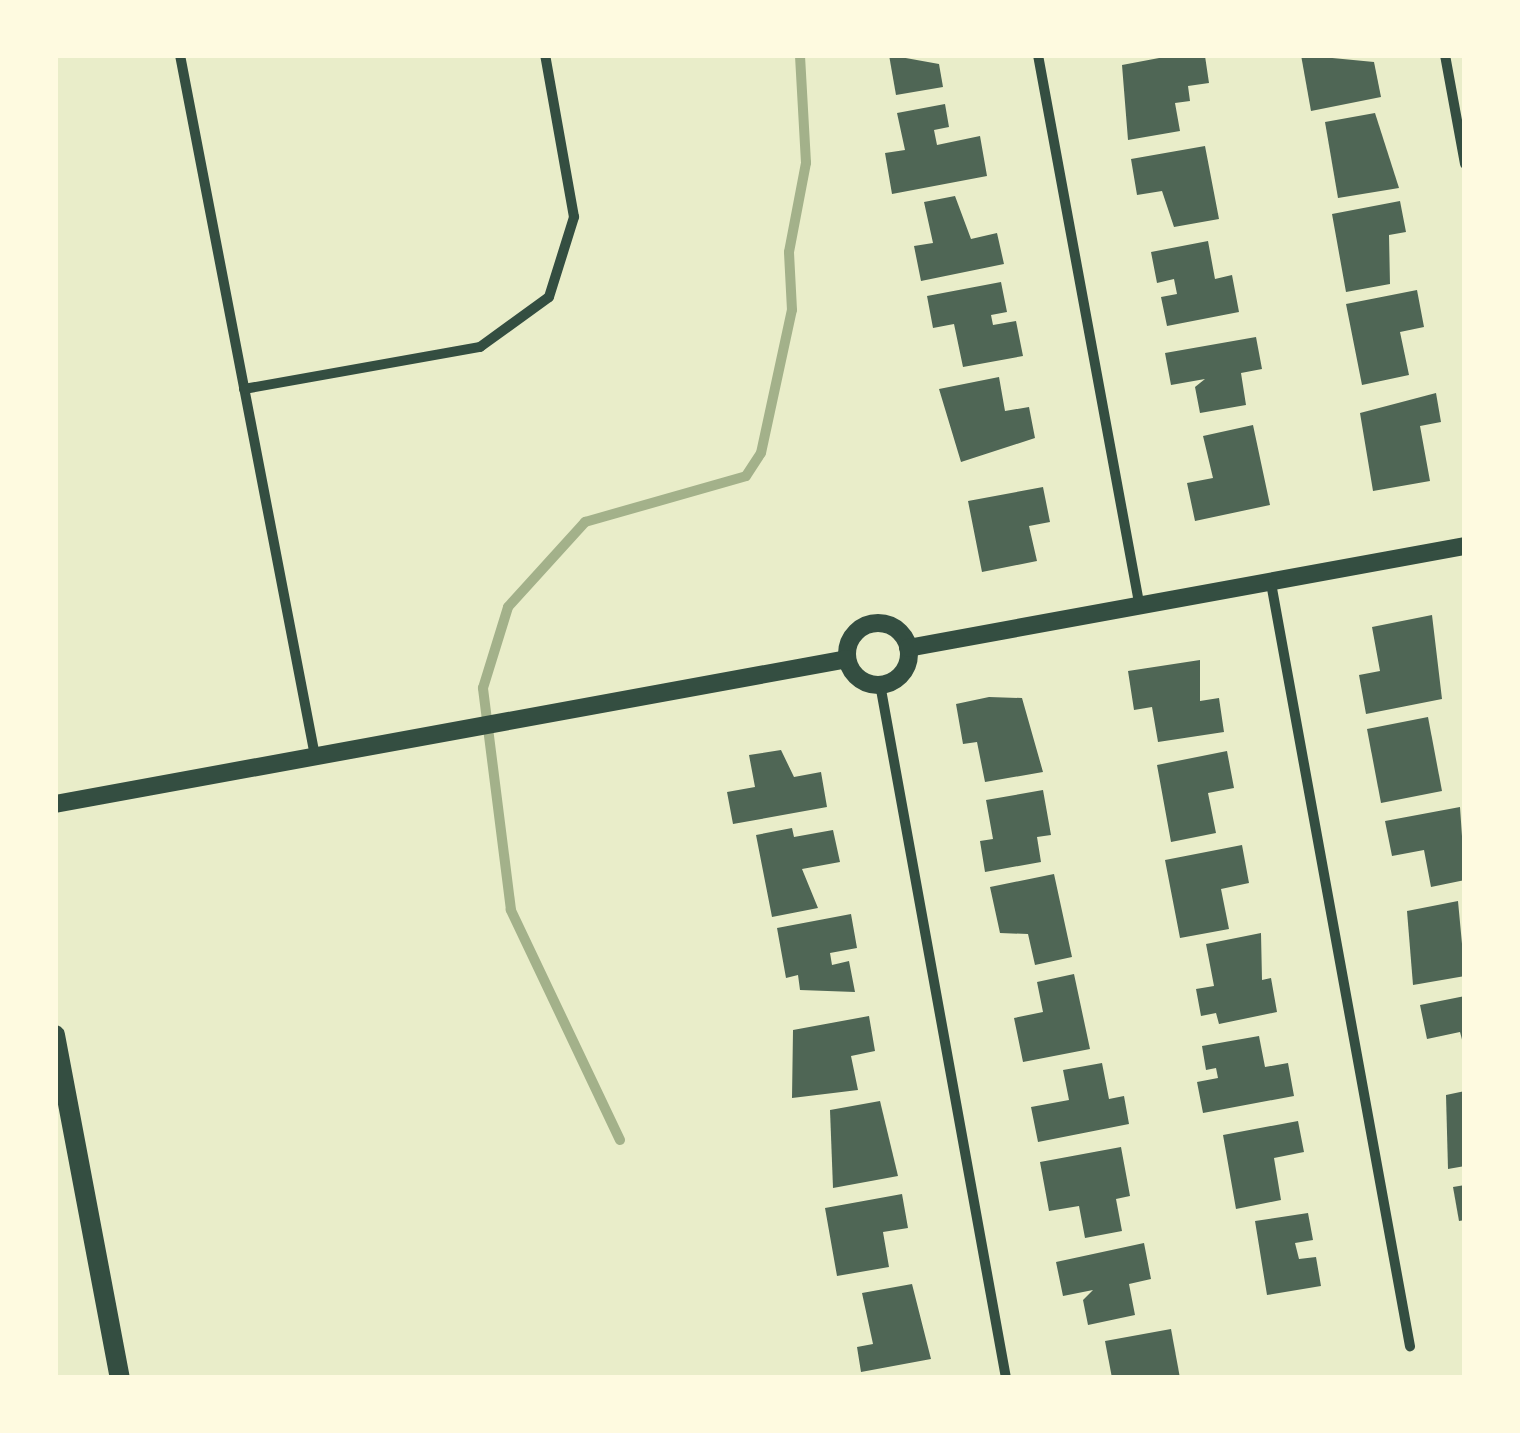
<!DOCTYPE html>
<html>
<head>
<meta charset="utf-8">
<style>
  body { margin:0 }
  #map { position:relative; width:1520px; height:1433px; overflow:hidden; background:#e9edc9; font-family:Jost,sans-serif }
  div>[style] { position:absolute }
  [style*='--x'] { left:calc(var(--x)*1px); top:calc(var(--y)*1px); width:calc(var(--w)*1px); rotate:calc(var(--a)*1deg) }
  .stream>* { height:10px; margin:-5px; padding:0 5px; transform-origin:5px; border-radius:5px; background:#a3b18a }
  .building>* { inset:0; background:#4f6655 }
  .minor>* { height:10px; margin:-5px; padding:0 5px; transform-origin:5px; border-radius:5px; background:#344e41 }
  .tertiary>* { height:18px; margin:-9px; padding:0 9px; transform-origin:9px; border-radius:9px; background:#344e41 }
  .tertiary>.ring { margin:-9px; padding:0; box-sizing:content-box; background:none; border:18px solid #344e41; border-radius:50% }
  .secondary>* { height:20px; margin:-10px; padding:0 10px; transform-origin:10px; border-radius:10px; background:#344e41 }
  span { translate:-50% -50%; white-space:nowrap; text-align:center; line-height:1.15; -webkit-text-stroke:10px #fefae0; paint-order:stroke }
  .frame { position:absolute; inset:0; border:58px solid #fefae0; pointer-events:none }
</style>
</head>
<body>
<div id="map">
  <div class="stream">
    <div style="--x:620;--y:1140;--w:255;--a:-115.4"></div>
    <div style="--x:511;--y:910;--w:224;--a:-97.2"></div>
    <div style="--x:483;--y:688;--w:85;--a:-72.8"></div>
    <div style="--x:508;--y:607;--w:115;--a:-47.8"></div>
    <div style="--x:585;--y:522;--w:167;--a:-15.9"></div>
    <div style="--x:746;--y:476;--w:27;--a:-57"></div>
    <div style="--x:761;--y:453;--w:146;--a:-77.8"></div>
    <div style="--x:792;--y:310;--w:58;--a:-93"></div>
    <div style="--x:789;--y:252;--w:91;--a:-79.2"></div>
    <div style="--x:806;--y:163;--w:108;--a:-93.2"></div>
  </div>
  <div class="building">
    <div style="clip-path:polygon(889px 55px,939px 64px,943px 87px,896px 95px)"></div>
    <div style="clip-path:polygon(1175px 55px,1205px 56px,1209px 83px,1188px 86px,1190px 101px,1175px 103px,1180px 131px,1128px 140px,1122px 65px)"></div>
    <div style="clip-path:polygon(1301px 55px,1374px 62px,1381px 97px,1311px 111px)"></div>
    <div style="clip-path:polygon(945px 104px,949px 127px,934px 130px,937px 145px,980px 136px,987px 176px,892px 194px,885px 153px,905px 150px,897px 113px)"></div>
    <div style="clip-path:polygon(1375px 113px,1399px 188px,1338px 198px,1325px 122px)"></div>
    <div style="clip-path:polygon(1205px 146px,1219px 219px,1174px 227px,1162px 191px,1137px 195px,1131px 159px)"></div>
    <div style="clip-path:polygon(955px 196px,971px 239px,997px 233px,1004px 264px,921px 281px,914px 246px,933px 243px,924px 202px)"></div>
    <div style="clip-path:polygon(1400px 201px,1406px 232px,1389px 235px,1390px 284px,1346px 292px,1332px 214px)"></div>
    <div style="clip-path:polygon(1208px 241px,1215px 279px,1232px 275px,1239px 312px,1167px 326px,1161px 297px,1177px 294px,1174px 279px,1157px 283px,1151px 252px)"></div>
    <div style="clip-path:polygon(1001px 282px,1007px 312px,991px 315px,993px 325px,1016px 321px,1023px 356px,963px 367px,954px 324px,933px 328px,927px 296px)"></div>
    <div style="clip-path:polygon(1417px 290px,1424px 327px,1400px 332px,1409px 375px,1362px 385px,1346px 304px)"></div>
    <div style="clip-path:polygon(1256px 337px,1262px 369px,1241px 373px,1246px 405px,1200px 413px,1195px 387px,1205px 379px,1171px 385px,1165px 353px)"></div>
    <div style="clip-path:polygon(999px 377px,1005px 411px,1029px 407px,1035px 438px,961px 462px,939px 389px)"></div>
    <div style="clip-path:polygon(1436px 393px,1441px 422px,1420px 426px,1430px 481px,1373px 491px,1360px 413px)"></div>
    <div style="clip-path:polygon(1253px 425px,1270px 505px,1195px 521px,1187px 483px,1213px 478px,1203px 436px)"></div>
    <div style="clip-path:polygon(1043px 487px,1050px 522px,1029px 526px,1037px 561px,982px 572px,968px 501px)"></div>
    <div style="clip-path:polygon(1432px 615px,1442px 699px,1366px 714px,1359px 675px,1380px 671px,1372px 627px)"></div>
    <div style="clip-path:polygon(1200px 660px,1200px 701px,1219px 698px,1224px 732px,1158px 742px,1152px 707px,1134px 710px,1128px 671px)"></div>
    <div style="clip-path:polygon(989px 697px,1022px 698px,1043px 772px,985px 782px,977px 742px,963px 744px,956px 704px)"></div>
    <div style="clip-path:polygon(1428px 717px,1442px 791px,1381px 803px,1367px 729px)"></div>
    <div style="clip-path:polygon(781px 750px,794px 777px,821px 772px,827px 807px,733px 824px,727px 792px,755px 787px,749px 755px)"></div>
    <div style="clip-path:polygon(1227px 751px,1234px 788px,1208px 793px,1216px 833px,1171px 842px,1157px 765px)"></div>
    <div style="clip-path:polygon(1043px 790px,1051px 835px,1037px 837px,1041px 862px,985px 872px,980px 841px,993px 839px,986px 800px)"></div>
    <div style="clip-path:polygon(1460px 807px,1465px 880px,1431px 887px,1424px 850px,1392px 856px,1385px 821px)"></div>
    <div style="clip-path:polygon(792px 828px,794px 837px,833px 830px,840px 862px,802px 869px,818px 908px,772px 917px,756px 835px)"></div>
    <div style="clip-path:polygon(1242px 845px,1249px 883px,1221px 889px,1229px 929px,1180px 938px,1165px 860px)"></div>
    <div style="clip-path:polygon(1054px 874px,1072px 957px,1035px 965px,1028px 934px,1000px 933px,990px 887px)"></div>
    <div style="clip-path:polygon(1458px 901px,1465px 976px,1413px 985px,1407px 911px)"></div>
    <div style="clip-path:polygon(851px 914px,857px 948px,830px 953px,832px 965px,849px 961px,855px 992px,800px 990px,798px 975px,786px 978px,777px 928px)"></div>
    <div style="clip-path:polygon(1261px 933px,1262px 980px,1271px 978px,1277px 1012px,1219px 1024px,1216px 1013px,1201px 1016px,1196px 989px,1214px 986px,1206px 944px)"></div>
    <div style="clip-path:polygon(1074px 974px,1090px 1049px,1023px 1062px,1014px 1018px,1043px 1012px,1037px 982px)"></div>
    <div style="clip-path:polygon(1465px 996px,1465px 1051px,1460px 1032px,1427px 1039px,1420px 1005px)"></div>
    <div style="clip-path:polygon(869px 1016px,875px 1051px,851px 1056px,858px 1090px,792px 1098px,793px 1030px)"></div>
    <div style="clip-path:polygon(1259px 1036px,1265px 1067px,1288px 1063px,1294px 1096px,1203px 1113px,1197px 1082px,1218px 1078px,1216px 1068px,1206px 1070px,1202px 1046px)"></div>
    <div style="clip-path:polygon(1102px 1063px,1109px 1099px,1124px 1096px,1129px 1124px,1038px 1142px,1031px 1107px,1069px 1100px,1063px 1070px)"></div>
    <div style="clip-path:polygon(1465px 1091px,1465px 1166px,1448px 1169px,1446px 1095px)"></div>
    <div style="clip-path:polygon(880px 1101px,898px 1176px,833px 1188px,830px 1110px)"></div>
    <div style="clip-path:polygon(1298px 1121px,1304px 1152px,1274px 1158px,1281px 1200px,1236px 1209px,1223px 1135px)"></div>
    <div style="clip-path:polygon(1121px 1147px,1130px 1196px,1116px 1199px,1122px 1231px,1085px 1238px,1079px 1206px,1049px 1211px,1040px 1162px)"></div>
    <div style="clip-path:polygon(1465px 1185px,1465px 1220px,1459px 1221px,1453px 1187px)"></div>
    <div style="clip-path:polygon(902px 1194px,908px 1228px,883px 1232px,889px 1267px,837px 1276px,825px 1208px)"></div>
    <div style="clip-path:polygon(1308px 1213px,1313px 1240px,1295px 1243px,1299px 1259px,1316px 1257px,1321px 1286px,1267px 1295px,1255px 1221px)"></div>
    <div style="clip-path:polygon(1144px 1243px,1151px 1279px,1129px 1284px,1135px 1315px,1088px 1325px,1083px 1300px,1093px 1290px,1063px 1296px,1056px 1262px)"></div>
    <div style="clip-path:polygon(912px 1284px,931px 1359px,861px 1372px,857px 1347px,873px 1344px,862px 1293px)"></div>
    <div style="clip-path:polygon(1171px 1329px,1180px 1378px,1112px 1378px,1105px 1341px)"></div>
  </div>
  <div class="minor">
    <div style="--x:180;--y:55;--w:714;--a:79.1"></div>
    <div style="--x:1038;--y:55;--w:562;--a:79.55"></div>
    <div style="--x:1445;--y:55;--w:111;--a:79.6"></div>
    <div style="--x:244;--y:389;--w:240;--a:-10.1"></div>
    <div style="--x:480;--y:347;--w:85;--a:-35.9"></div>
    <div style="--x:549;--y:297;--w:84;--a:-72.6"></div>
    <div style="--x:574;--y:217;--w:165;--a:-100.1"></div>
    <div style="--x:1271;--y:583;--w:776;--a:79.68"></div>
    <div style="--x:880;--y:684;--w:705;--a:79.71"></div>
  </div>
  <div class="tertiary">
    <div class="ring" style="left:847px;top:623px;width:44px;height:44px"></div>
    <div style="--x:908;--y:648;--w:566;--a:-10.38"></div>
    <div style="--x:55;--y:804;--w:805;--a:-10.37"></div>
  </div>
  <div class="secondary">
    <div style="--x:55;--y:1035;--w:349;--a:79.3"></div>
  </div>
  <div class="frame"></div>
</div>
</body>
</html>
